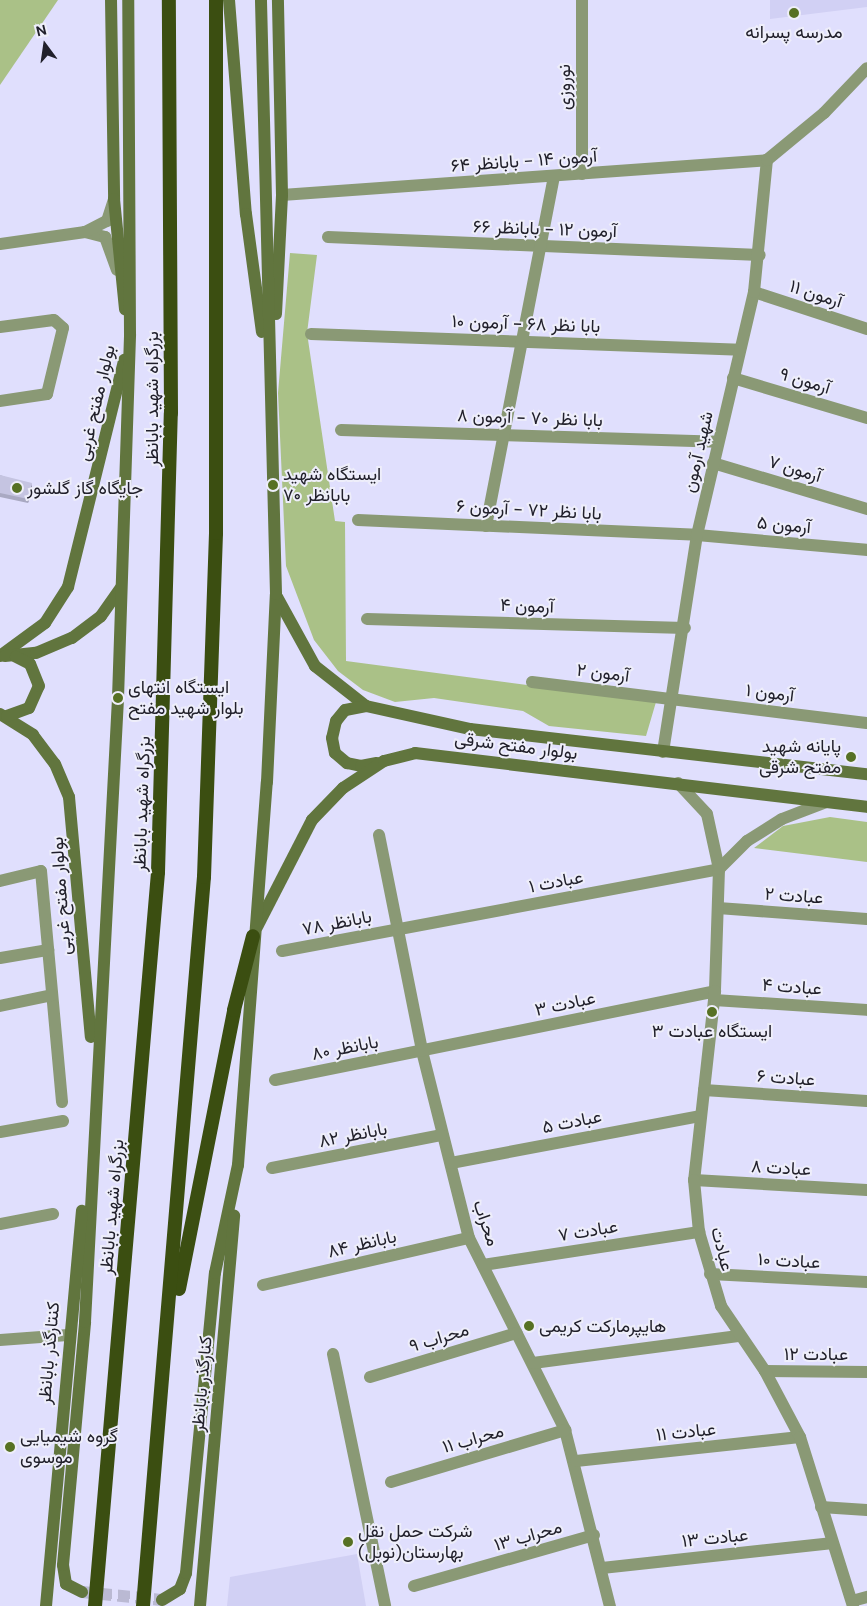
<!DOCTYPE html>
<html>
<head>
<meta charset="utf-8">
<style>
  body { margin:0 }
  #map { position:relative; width:867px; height:1606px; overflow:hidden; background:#e0dffd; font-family:"DM Sans",Vazirmatn,sans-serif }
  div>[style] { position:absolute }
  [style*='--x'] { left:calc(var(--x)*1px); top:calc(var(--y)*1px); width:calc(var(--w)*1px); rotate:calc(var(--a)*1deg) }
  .built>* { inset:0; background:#d1d0f4 }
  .green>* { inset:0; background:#aac187 }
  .secondary-tunnel>* { height:12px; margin-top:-6px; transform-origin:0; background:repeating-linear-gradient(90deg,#bab9d3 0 12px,transparent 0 18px) }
  .minor>* { height:12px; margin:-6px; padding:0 6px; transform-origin:6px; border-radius:6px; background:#8a9975 }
  .tertiary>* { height:12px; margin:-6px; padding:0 6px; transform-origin:6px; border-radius:6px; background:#8a9975 }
  .secondary>* { height:12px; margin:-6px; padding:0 6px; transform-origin:6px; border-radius:6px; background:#61753e }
  .trunk>* { height:14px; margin:-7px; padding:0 7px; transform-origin:7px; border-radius:7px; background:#3b4e11 }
  .wall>* { inset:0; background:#a9a9c2 }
  .shaded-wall>* { inset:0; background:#8a899e }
  .building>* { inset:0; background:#c5c4e1 }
  .dots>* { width:14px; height:14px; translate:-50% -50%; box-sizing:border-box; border:2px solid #eeeefa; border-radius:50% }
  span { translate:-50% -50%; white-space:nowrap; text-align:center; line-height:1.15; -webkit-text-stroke:4px #eeeefa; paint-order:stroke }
  .poi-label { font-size:18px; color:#21202b }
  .left { translate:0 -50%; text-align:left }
  .right { translate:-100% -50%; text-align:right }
  .street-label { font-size:18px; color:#21202b }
  .north { position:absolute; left:20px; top:20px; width:50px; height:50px; -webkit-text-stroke:4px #eeeefa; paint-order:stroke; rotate:346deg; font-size:14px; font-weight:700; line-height:20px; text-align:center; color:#21202b }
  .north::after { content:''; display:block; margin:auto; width:18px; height:22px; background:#21202b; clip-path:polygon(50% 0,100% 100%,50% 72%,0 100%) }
</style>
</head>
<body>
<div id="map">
  <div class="built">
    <div style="clip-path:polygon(770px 0,867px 0,867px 7px,770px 19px)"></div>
    <div style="clip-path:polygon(357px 1554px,366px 1606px,227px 1606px,230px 1577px)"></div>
  </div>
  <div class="green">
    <div style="clip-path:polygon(0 0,58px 0,0 85px)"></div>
    <div style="clip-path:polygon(290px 253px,317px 255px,307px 333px,335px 521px,345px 522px,346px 661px,656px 702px,646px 736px,549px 726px,523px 711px,434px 698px,395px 702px,363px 690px,338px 671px,314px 640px,286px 566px,278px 393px)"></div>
    <div style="clip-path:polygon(830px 817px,867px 822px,867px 862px,754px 848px,783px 826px)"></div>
  </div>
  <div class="secondary-tunnel">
    <div style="--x:82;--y:1592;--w:80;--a:5.7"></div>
  </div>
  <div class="minor">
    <div style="--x:582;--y:0;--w:174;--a:90"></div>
    <div style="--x:85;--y:232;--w:21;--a:14"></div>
    <div style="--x:105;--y:237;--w:35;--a:70"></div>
    <div style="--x:328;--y:237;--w:432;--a:2.4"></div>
    <div style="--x:0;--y:244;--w:86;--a:-8"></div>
    <div style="--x:85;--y:232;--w:25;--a:-27"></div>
    <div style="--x:107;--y:221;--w:23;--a:-72"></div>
    <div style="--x:754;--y:292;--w:119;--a:18.1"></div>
    <div style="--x:0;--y:327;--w:54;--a:-7.4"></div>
    <div style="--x:54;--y:320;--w:12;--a:42"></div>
    <div style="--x:63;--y:328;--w:68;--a:103.6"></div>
    <div style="--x:47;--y:394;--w:48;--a:171.5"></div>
    <div style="--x:311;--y:334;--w:429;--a:2.1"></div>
    <div style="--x:733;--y:378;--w:140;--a:16.6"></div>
    <div style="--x:341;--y:430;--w:377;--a:1.8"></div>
    <div style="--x:713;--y:463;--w:161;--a:16.6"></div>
    <div style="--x:358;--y:520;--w:339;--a:2.5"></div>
    <div style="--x:697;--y:535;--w:171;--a:5"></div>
    <div style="--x:486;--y:526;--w:356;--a:-79"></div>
    <div style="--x:367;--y:619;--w:318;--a:1.6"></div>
    <div style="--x:532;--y:682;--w:337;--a:7"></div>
    <div style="--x:663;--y:752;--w:220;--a:-81.1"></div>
    <div style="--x:697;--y:535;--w:250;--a:-76.8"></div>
    <div style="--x:754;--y:292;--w:133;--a:-84.4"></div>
    <div style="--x:379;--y:835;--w:220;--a:78.7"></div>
    <div style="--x:422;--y:1051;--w:193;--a:75.9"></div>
    <div style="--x:469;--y:1238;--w:215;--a:63.4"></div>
    <div style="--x:565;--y:1430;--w:182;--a:75.7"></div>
    <div style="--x:0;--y:881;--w:42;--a:-13.7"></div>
    <div style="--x:41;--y:871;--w:232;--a:84.8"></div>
    <div style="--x:718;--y:908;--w:149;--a:4.2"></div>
    <div style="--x:282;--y:951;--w:445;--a:-10.6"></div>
    <div style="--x:0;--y:958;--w:49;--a:-9.5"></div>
    <div style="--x:714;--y:1000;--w:153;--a:3.7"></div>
    <div style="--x:0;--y:1006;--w:53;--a:-11.9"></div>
    <div style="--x:275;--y:1080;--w:449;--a:-11.4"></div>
    <div style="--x:704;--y:1090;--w:163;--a:3.9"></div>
    <div style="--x:0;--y:1132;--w:64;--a:-9.9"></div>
    <div style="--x:451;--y:1163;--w:253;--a:-10.7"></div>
    <div style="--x:272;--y:1168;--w:172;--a:-11"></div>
    <div style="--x:694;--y:1180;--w:173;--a:3.3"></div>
    <div style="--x:0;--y:1224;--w:54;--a:-10.7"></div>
    <div style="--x:483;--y:1265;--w:219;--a:-8.7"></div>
    <div style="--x:710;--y:1274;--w:157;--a:2.9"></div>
    <div style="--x:263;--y:1285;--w:211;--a:-12.9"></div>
    <div style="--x:0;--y:1340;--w:68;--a:-4.2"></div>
    <div style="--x:333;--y:1354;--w:257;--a:78.3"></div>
    <div style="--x:533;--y:1363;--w:207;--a:-7.5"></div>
    <div style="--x:765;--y:1371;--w:102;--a:0.6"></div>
    <div style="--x:370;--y:1377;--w:153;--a:-16.7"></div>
    <div style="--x:576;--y:1461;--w:225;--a:-6.1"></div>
    <div style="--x:391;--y:1482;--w:182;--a:-16.6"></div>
    <div style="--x:821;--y:1507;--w:46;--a:3.7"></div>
    <div style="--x:602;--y:1568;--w:230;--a:-6.2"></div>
    <div style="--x:414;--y:1586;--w:187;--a:-15.8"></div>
    <div style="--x:852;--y:1601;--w:16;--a:-15"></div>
  </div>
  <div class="tertiary">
    <div style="--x:282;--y:195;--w:486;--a:-4.1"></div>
    <div style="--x:767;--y:160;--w:74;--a:-39.5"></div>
    <div style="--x:824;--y:113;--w:62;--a:-46.3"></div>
    <div style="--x:678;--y:783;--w:42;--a:46.9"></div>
    <div style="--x:707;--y:814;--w:56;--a:77.7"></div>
    <div style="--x:719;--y:869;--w:122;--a:91.9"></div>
    <div style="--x:715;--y:991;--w:190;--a:96.3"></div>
    <div style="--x:694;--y:1180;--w:52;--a:84.5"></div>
    <div style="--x:699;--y:1232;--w:77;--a:73.4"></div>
    <div style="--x:721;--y:1306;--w:78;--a:55.9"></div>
    <div style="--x:765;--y:1371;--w:75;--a:62.1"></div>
    <div style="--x:800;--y:1437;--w:177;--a:72.6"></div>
    <div style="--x:719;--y:869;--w:40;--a:-45"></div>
    <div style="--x:747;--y:841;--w:41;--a:-32.2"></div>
    <div style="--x:782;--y:819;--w:47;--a:-21.1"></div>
  </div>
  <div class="secondary">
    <div style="--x:111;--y:0;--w:199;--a:89.1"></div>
    <div style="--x:114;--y:199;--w:111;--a:84.3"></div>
    <div style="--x:229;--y:0;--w:215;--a:85.5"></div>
    <div style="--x:246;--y:214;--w:119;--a:82.3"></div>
    <div style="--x:276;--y:314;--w:119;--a:-87.1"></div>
    <div style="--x:282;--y:195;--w:195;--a:-91.2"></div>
    <div style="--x:277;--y:597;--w:79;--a:61.2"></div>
    <div style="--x:315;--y:666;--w:65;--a:38.1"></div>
    <div style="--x:366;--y:706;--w:107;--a:12.5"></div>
    <div style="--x:470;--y:729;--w:400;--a:6.5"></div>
    <div style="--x:0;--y:656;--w:56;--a:-36.3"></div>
    <div style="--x:45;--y:623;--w:43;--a:-57.4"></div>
    <div style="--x:68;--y:587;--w:234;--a:-76.1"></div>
    <div style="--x:5;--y:656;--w:31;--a:-6"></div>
    <div style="--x:36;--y:653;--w:39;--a:-23"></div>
    <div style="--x:72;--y:638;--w:36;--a:-37"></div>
    <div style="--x:101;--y:616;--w:35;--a:-55"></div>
    <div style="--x:366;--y:706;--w:21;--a:169"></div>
    <div style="--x:345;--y:710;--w:14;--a:129"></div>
    <div style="--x:336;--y:721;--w:17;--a:103"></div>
    <div style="--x:332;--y:738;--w:15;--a:79"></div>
    <div style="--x:335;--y:753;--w:16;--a:40"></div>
    <div style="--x:347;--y:763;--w:14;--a:12"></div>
    <div style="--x:361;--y:766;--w:16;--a:-11"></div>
    <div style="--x:0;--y:714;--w:39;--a:32"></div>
    <div style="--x:33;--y:735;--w:36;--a:53"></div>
    <div style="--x:55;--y:764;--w:36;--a:67"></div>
    <div style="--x:69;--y:797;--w:241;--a:84.8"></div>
    <div style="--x:7;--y:716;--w:23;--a:-20"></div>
    <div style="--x:29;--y:708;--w:24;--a:-66"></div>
    <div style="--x:39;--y:686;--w:24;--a:-112"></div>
    <div style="--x:30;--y:664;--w:16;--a:-153"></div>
    <div style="--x:257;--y:927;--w:120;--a:-62.8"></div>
    <div style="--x:312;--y:820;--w:45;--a:-45.9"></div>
    <div style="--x:343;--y:788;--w:49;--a:-33.4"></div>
    <div style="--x:384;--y:761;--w:32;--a:-14"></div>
    <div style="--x:415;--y:753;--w:455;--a:6.8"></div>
    <div style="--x:82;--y:1592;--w:18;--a:-153"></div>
    <div style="--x:66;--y:1584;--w:19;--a:-99"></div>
    <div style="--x:63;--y:1565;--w:244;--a:-84.8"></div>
    <div style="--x:85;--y:1322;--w:625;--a:-86.97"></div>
    <div style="--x:118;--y:698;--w:364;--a:-88.1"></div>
    <div style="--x:130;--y:334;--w:334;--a:-90.3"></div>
    <div style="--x:162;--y:1600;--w:21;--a:-31"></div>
    <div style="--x:180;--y:1589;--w:17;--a:-69"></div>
    <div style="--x:186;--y:1573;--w:301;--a:-84.5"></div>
    <div style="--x:215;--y:1273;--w:110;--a:-78"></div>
    <div style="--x:238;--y:1165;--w:384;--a:-85.7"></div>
    <div style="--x:267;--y:782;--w:188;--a:-87.3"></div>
    <div style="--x:276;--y:594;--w:594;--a:-91.45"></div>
    <div style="--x:46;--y:1606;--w:397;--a:-84.8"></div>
    <div style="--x:200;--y:1606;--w:392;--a:-85"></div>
  </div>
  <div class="trunk">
    <div style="--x:179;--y:1289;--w:284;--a:-78.8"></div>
    <div style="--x:234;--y:1010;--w:76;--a:-75.6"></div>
    <div style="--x:95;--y:1606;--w:737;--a:-85.09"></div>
    <div style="--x:158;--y:872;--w:459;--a:-88.4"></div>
    <div style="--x:171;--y:413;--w:413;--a:-90.3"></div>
    <div style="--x:143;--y:1606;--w:732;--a:-85.22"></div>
    <div style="--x:204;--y:877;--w:344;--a:-88"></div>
    <div style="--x:216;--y:533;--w:533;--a:-90"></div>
  </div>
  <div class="wall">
    <div style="clip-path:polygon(0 475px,32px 487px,28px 503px,0 497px)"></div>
  </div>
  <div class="shaded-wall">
    <div style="clip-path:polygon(32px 483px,32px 487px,28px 503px,28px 499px)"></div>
  </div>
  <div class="building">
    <div style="clip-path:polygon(0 475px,32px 483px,28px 499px,0 493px)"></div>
  </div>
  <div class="dots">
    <div style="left:794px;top:13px;background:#577124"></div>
    <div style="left:273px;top:485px;background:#577124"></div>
    <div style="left:17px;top:488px;background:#577124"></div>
    <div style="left:118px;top:698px;background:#577124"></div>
    <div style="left:851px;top:757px;background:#577124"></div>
    <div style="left:712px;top:1012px;background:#577124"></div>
    <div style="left:529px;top:1326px;background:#577124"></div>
    <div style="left:10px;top:1447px;background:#577124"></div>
    <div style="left:348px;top:1542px;background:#577124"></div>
  </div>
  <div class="poi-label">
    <span style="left:794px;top:32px">مدرسه پسرانه</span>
    <span class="left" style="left:283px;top:485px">ایستگاه شهید<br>بابانظر ۷۰</span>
    <span class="left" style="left:27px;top:488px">جایگاه گاز گلشور</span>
    <span class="left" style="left:128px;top:698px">ایستگاه انتهای<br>بلوار شهید مفتح</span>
    <span class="right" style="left:841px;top:757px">پایانه شهید<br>مفتح شرقی</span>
    <span style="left:712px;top:1031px">ایستگاه عبادت ۳</span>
    <span class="left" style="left:539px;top:1326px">هایپرمارکت کریمی</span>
    <span class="left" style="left:20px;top:1447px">گروه شیمیایی<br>موسوی</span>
    <span class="left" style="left:358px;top:1542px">شرکت حمل نقل<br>بهارستان(نوبل)</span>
  </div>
  <div class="street-label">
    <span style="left:564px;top:87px;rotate:-90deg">نوروزی</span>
    <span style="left:524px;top:161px;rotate:-4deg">آرمون ۱۴ - بابانظر ۶۴</span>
    <span style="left:545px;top:229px;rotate:2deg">آرمون ۱۲ - بابانظر ۶۶</span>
    <span style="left:816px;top:294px;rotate:18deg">آرمون ۱۱</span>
    <span style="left:526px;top:324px;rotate:2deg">بابا نظر ۶۸ - آرمون ۱۰</span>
    <span style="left:805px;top:381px;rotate:17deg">آرمون ۹</span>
    <span style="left:152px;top:399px;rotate:-90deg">بزرگراه شهید بابانظر</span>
    <span style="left:96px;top:403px;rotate:-77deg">بولوار مفتح غربی</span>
    <span style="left:530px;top:418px;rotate:2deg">بابا نظر ۷۰ - آرمون ۸</span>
    <span style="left:698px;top:452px;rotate:-77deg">شهید آرمون</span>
    <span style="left:795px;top:469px;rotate:17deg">آرمون ۷</span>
    <span style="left:529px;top:510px;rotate:3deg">بابا نظر ۷۲ - آرمون ۶</span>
    <span style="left:784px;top:525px;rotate:5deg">آرمون ۵</span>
    <span style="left:527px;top:606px;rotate:2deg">آرمون ۴</span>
    <span style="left:603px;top:673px;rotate:7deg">آرمون ۲</span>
    <span style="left:770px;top:693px;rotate:7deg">آرمون ۱</span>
    <span style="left:516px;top:746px;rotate:7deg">بولوار مفتح شرقی</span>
    <span style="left:142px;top:804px;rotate:-88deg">بزرگراه شهید بابانظر</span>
    <span style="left:556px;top:882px;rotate:-11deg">عبادت ۱</span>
    <span style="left:61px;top:896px;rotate:-94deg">بولوار مفتح غربی</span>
    <span style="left:794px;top:896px;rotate:4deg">عبادت ۲</span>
    <span style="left:337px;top:923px;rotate:-11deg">بابانظر ۷۸</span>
    <span style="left:792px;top:987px;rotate:4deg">عبادت ۴</span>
    <span style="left:565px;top:1004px;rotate:-12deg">عبادت ۳</span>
    <span style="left:345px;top:1048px;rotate:-11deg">بابانظر ۸۰</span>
    <span style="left:786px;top:1078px;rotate:4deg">عبادت ۶</span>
    <span style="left:572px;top:1122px;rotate:-11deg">عبادت ۵</span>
    <span style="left:353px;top:1135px;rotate:-11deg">بابانظر ۸۲</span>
    <span style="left:781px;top:1168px;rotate:3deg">عبادت ۸</span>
    <span style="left:112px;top:1207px;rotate:-85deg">بزرگراه شهید بابانظر</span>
    <span style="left:486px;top:1223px;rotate:71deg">محراب</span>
    <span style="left:588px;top:1231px;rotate:-9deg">عبادت ۷</span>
    <span style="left:362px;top:1244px;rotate:-13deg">بابانظر ۸۴</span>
    <span style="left:722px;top:1249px;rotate:76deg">عبادت</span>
    <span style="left:789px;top:1261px;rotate:3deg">عبادت ۱۰</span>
    <span style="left:439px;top:1338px;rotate:-17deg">محراب ۹</span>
    <span style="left:49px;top:1353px;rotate:-85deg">کنتارگذر بابانظر</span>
    <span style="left:816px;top:1354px">عبادت ۱۲</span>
    <span style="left:202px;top:1384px;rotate:-85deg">کنارگذر بابانظر</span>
    <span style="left:686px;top:1432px;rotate:-6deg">عبادت ۱۱</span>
    <span style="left:473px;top:1439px;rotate:-16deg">محراب ۱۱</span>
    <span style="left:528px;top:1536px;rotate:-16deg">محراب ۱۳</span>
    <span style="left:715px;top:1538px;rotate:-6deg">عبادت ۱۳</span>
  </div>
  <div class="north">N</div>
</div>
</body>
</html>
